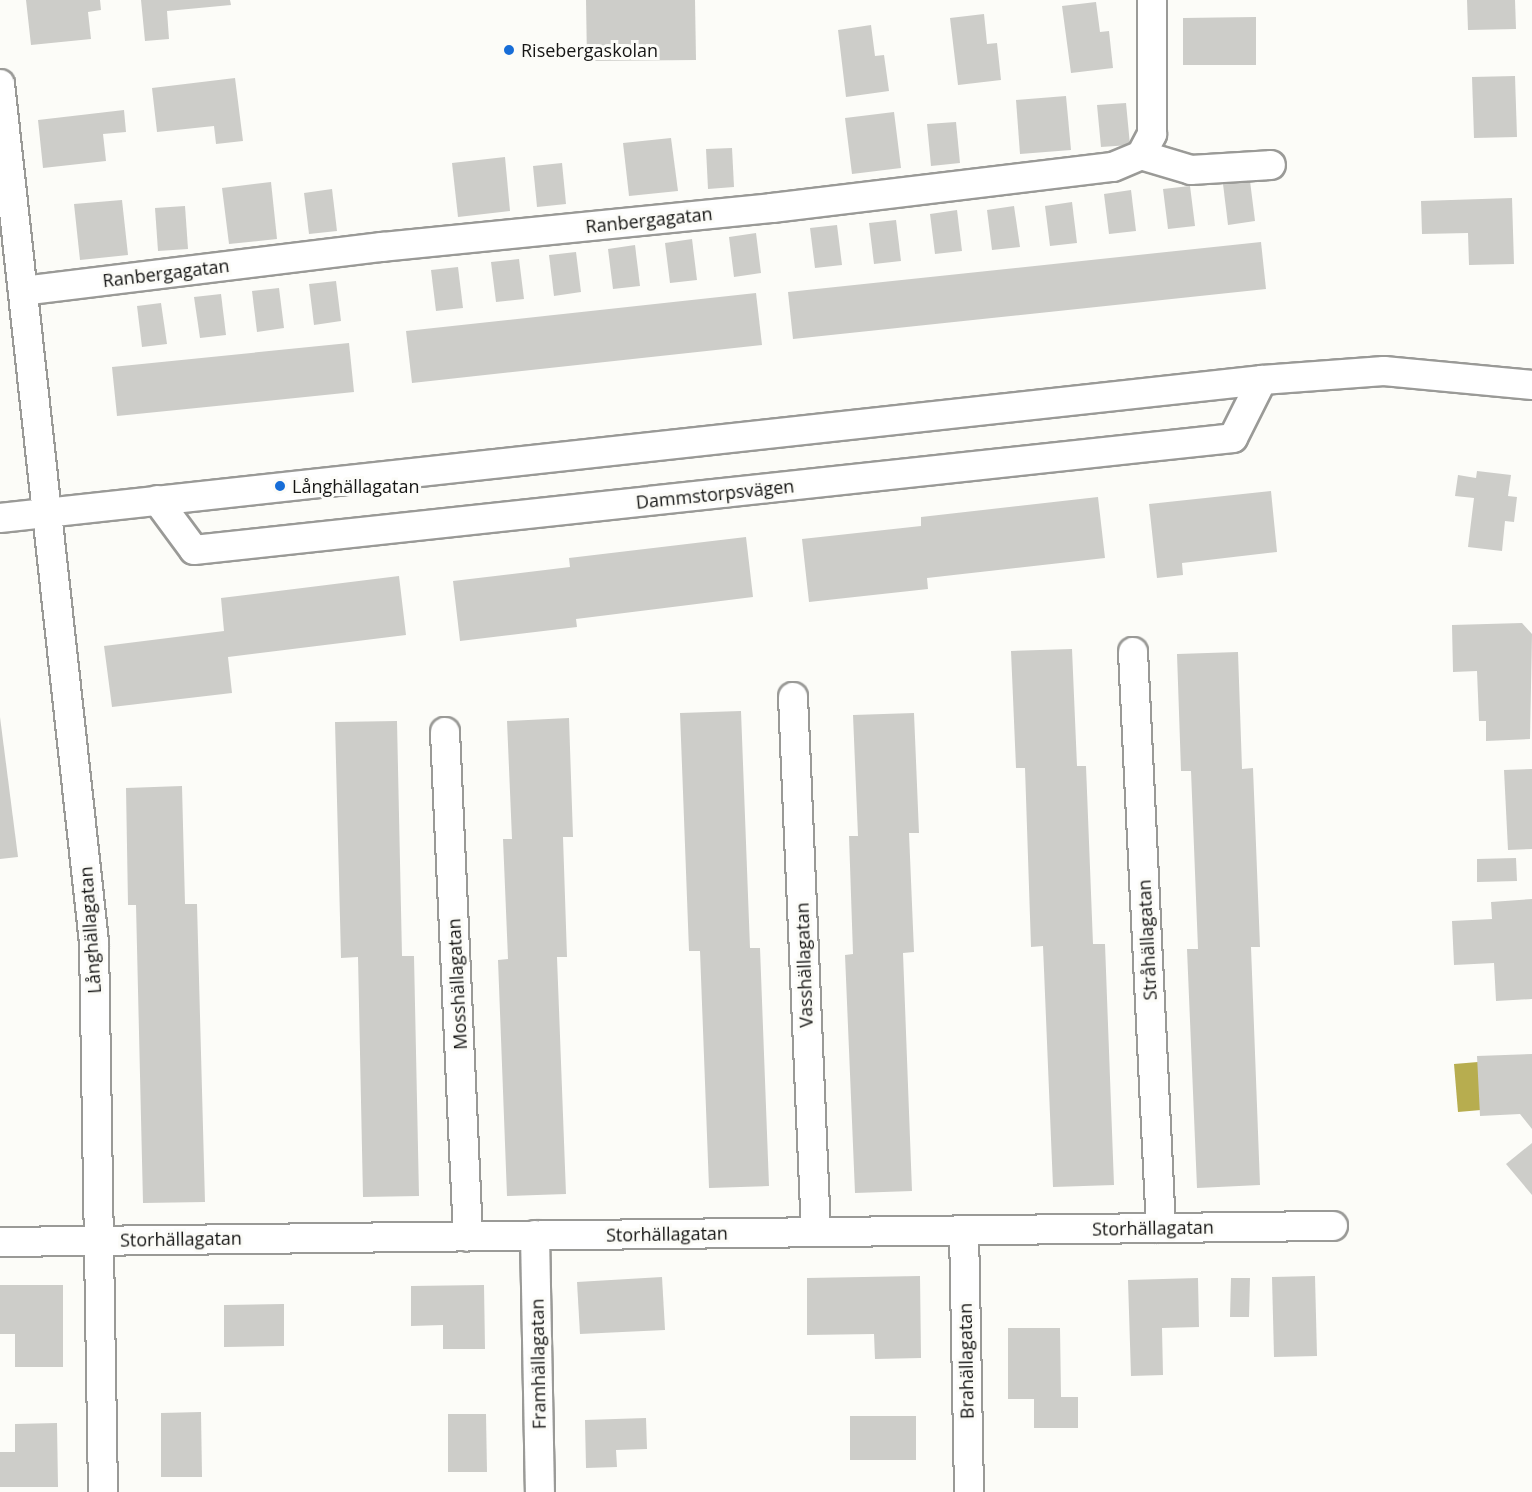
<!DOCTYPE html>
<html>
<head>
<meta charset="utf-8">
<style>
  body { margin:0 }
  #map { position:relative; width:1532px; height:1492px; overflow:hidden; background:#fcfcf8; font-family:"Open Sans",sans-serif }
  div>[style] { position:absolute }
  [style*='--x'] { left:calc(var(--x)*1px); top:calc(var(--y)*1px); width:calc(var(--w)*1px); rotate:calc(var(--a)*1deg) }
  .water>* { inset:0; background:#b7ad4f }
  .building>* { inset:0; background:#cdcdc9 }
  .roads { filter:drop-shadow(2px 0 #9a9a97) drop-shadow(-2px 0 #9a9a97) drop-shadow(0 2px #9a9a97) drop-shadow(0 -2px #9a9a97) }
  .street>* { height:28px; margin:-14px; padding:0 14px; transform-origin:14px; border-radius:14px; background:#fff }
  .dots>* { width:16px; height:16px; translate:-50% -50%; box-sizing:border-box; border:3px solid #fcfcf8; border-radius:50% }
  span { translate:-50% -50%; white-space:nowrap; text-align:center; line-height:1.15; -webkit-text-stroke:6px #fcfcf8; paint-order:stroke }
  .poi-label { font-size:18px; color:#161615 }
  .left { translate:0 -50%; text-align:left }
  .street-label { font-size:18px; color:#161615 }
</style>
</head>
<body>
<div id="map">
  <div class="water">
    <div style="clip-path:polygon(1478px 1062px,1481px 1110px,1458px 1112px,1454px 1064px)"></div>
  </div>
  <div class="building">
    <div style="clip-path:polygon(26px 0,100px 0,101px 10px,88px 12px,91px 39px,31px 45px)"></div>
    <div style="clip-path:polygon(141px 0,230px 0,231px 5px,167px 11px,169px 39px,145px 41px)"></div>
    <div style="clip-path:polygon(586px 0,695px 0,696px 60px,587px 61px)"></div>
    <div style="clip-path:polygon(1467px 0,1515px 0,1516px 29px,1468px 30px)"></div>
    <div style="clip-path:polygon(1096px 2px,1100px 32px,1109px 31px,1113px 68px,1071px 73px,1062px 6px)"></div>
    <div style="clip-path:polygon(984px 14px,987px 44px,997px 43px,1001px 80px,958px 85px,950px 18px)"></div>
    <div style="clip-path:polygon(1256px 17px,1256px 65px,1183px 65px,1183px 18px)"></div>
    <div style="clip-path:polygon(871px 25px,875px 56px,884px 55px,889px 91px,846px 97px,838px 30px)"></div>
    <div style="clip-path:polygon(1515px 76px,1517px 137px,1474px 138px,1472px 77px)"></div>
    <div style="clip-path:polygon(235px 78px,243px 141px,216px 144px,214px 126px,157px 132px,152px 88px)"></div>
    <div style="clip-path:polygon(1066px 96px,1071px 150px,1020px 154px,1016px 100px)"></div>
    <div style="clip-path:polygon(1126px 103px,1130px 145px,1101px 147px,1097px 105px)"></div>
    <div style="clip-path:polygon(124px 110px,126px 132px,103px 134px,106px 161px,43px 168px,38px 120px)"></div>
    <div style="clip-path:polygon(894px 112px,901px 168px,852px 174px,845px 118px)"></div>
    <div style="clip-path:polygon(956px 122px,960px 163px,931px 166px,927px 124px)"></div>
    <div style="clip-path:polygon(671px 138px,678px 191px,629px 196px,623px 143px)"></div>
    <div style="clip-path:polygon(732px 148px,734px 187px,708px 189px,706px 149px)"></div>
    <div style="clip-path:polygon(505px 157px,510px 211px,458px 217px,452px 163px)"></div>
    <div style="clip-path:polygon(562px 163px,566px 204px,537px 207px,533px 166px)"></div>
    <div style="clip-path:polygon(1250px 181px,1255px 221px,1228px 225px,1223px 184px)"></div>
    <div style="clip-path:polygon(271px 182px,277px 239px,229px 244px,222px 188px)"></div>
    <div style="clip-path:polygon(1190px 186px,1195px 226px,1168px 229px,1163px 189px)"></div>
    <div style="clip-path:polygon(332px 189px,337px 231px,309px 234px,304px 193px)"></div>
    <div style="clip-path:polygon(1131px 190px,1136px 231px,1109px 234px,1104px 194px)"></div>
    <div style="clip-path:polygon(1512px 198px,1514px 264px,1469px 265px,1468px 233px,1422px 234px,1421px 201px)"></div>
    <div style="clip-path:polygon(122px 200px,128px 255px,80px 260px,74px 204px)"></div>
    <div style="clip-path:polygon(1072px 202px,1077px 243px,1050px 246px,1045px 206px)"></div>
    <div style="clip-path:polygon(185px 206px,188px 249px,158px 251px,155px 208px)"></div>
    <div style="clip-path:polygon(1014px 206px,1020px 247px,992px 250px,987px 210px)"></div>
    <div style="clip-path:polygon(957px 210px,962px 251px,935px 254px,930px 214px)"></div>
    <div style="clip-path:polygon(896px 220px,901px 261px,874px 264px,869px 223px)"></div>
    <div style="clip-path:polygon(837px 225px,842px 265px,815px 268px,810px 228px)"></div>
    <div style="clip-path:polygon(756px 233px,761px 273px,734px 277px,729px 237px)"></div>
    <div style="clip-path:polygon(692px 239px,697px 280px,670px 283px,665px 243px)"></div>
    <div style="clip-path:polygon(1261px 242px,1266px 289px,793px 339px,788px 292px)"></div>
    <div style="clip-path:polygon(635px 245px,640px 286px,613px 289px,608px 249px)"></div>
    <div style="clip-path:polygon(576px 252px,581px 292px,554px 296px,549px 255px)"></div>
    <div style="clip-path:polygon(519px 259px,524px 299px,496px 302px,491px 262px)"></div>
    <div style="clip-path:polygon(458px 267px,463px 308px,436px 311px,431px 270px)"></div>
    <div style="clip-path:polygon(336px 281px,341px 321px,314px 325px,309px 284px)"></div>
    <div style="clip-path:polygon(279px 288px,284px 328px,257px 332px,252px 291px)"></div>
    <div style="clip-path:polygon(756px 293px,762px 345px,412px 383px,406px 331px)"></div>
    <div style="clip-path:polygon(221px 294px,226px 335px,200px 338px,194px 297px)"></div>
    <div style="clip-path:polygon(161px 303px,167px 344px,142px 347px,137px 306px)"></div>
    <div style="clip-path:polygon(349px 343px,354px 392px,117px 416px,112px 367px)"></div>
    <div style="clip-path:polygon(1477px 471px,1511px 475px,1508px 496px,1517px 497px,1514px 522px,1505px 521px,1502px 551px,1468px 547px,1474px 498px,1455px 496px,1458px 475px,1476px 478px)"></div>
    <div style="clip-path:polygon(1271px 491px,1277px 552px,1182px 563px,1183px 575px,1157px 578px,1149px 504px)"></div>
    <div style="clip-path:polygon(1098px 497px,1105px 558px,927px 578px,928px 589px,809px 602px,802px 539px,921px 526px,921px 517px)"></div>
    <div style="clip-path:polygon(746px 537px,753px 597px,576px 619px,577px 627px,460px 641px,453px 581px,570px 567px,569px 558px)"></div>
    <div style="clip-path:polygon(399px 576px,406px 635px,228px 657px,232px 693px,112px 707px,104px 646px,224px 631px,221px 598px)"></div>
    <div style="clip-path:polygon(1522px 623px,1532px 634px,1530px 739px,1486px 741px,1486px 721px,1479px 721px,1477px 671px,1453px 672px,1452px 625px)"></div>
    <div style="clip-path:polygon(1072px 649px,1077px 766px,1086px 766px,1093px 944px,1105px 944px,1114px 1185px,1053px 1187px,1043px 946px,1031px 947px,1025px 768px,1016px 768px,1011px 651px)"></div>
    <div style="clip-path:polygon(1238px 652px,1242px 769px,1253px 768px,1260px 947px,1251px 947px,1260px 1185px,1197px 1188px,1187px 949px,1198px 949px,1191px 771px,1181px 771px,1177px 654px)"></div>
    <div style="clip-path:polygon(741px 711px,750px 948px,760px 948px,769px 1186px,709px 1188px,700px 951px,689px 951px,680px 713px)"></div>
    <div style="clip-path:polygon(914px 713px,919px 833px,909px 833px,914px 952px,903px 953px,912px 1191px,855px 1193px,845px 955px,853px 954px,849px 836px,858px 836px,853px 715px)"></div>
    <div style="clip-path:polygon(0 717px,18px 857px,0 859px)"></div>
    <div style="clip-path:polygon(569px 718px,573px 837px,563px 837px,567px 957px,557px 957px,566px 1194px,507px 1196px,498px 960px,508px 959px,503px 839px,512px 839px,507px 721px)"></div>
    <div style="clip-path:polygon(397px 721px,402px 956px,414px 956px,419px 1196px,363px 1197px,358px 957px,341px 958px,335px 722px)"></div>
    <div style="clip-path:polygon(1532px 769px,1532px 849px,1508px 850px,1504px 770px)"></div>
    <div style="clip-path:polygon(182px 786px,185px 904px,197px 904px,205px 1202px,143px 1203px,136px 905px,128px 905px,126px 788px)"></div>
    <div style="clip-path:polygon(1516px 858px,1517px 881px,1477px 882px,1477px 859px)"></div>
    <div style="clip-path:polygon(1532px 899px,1532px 999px,1496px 1001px,1494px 963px,1454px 965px,1452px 921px,1492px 919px,1491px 902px)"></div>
    <div style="clip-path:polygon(1532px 1054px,1532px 1129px,1520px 1114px,1480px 1116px,1477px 1056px)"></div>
    <div style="clip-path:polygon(1532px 1143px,1532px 1195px,1506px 1164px)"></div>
    <div style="clip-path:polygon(920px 1276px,921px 1358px,875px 1359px,874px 1334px,807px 1335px,807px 1278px)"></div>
    <div style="clip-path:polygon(1315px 1276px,1317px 1356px,1274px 1357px,1272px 1277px)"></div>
    <div style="clip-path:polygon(662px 1277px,665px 1330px,580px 1334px,577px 1282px)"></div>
    <div style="clip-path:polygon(1198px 1278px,1199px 1327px,1162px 1328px,1163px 1375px,1131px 1376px,1128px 1280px)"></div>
    <div style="clip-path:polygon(1231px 1278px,1250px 1278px,1249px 1317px,1230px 1317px)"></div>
    <div style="clip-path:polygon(0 1285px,63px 1285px,63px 1367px,15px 1367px,15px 1334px,0 1334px)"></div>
    <div style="clip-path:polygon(484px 1285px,485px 1349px,443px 1349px,443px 1325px,411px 1326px,411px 1286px)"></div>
    <div style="clip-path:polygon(284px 1304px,284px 1346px,224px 1347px,224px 1305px)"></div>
    <div style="clip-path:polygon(1008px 1328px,1060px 1328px,1061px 1397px,1078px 1397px,1078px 1428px,1034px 1428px,1034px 1399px,1008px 1399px)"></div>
    <div style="clip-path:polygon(201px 1412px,202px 1477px,161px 1477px,161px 1413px)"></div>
    <div style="clip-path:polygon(448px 1414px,486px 1414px,487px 1472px,448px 1472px)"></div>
    <div style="clip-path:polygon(850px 1416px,916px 1416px,916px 1460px,850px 1460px)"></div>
    <div style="clip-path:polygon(646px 1418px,647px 1449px,616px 1450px,617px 1467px,586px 1468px,585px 1420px)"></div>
    <div style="clip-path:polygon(57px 1423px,58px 1487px,0 1487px,0 1452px,15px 1452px,15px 1424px)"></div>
  </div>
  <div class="roads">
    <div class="street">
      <div style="--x:0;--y:84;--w:864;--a:83.75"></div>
      <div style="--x:94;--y:943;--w:549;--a:89.06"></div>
      <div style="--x:1141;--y:155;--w:24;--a:-62"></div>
      <div style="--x:1152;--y:134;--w:134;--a:-90"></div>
      <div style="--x:23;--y:291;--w:362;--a:-7"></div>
      <div style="--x:382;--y:247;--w:392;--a:-5.7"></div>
      <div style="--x:772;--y:208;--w:343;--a:-6.9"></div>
      <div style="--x:1113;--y:167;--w:30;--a:-23"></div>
      <div style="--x:1141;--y:155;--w:52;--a:16.7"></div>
      <div style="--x:1191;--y:170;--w:80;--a:-3.6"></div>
      <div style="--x:157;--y:500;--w:62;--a:53.5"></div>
      <div style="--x:194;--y:550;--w:1045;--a:-6.15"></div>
      <div style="--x:1233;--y:438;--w:65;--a:-63.4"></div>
      <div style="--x:0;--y:518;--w:1270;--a:-6.24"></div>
      <div style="--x:1262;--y:380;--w:122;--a:-4.2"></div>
      <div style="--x:1384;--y:371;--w:149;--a:5.4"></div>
      <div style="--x:1133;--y:652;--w:577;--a:87.22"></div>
      <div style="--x:793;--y:697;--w:535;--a:87.54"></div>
      <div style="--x:445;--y:732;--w:505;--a:87.39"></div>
      <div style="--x:964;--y:1230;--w:262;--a:88.9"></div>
      <div style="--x:535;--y:1235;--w:257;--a:88.9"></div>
      <div style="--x:0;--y:1242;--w:1333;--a:-0.69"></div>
    </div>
  </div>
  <div class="dots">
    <div style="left:509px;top:50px;background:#176dd7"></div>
    <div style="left:280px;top:486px;background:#176dd7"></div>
  </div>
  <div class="poi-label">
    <span class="left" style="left:521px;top:50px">Risebergaskolan</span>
    <span class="left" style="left:292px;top:486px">Långhällagatan</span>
  </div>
  <div class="street-label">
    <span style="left:649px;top:220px;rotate:-6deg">Ranbergagatan</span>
    <span style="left:166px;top:273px;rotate:-7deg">Ranbergagatan</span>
    <span style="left:715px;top:494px;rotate:-6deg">Dammstorpsvägen</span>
    <span style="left:90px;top:930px;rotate:-94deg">Långhällagatan</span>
    <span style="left:1147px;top:940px;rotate:-93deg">Stråhällagatan</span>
    <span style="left:804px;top:965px;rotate:-92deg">Vasshällagatan</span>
    <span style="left:457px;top:984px;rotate:-93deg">Mosshällagatan</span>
    <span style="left:1153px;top:1228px;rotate:-1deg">Storhällagatan</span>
    <span style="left:667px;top:1234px;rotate:-1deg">Storhällagatan</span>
    <span style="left:181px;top:1239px;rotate:-1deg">Storhällagatan</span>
    <span style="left:966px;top:1361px;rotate:-91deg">Brahällagatan</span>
    <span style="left:538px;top:1364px;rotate:-91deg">Framhällagatan</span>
  </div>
</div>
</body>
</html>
